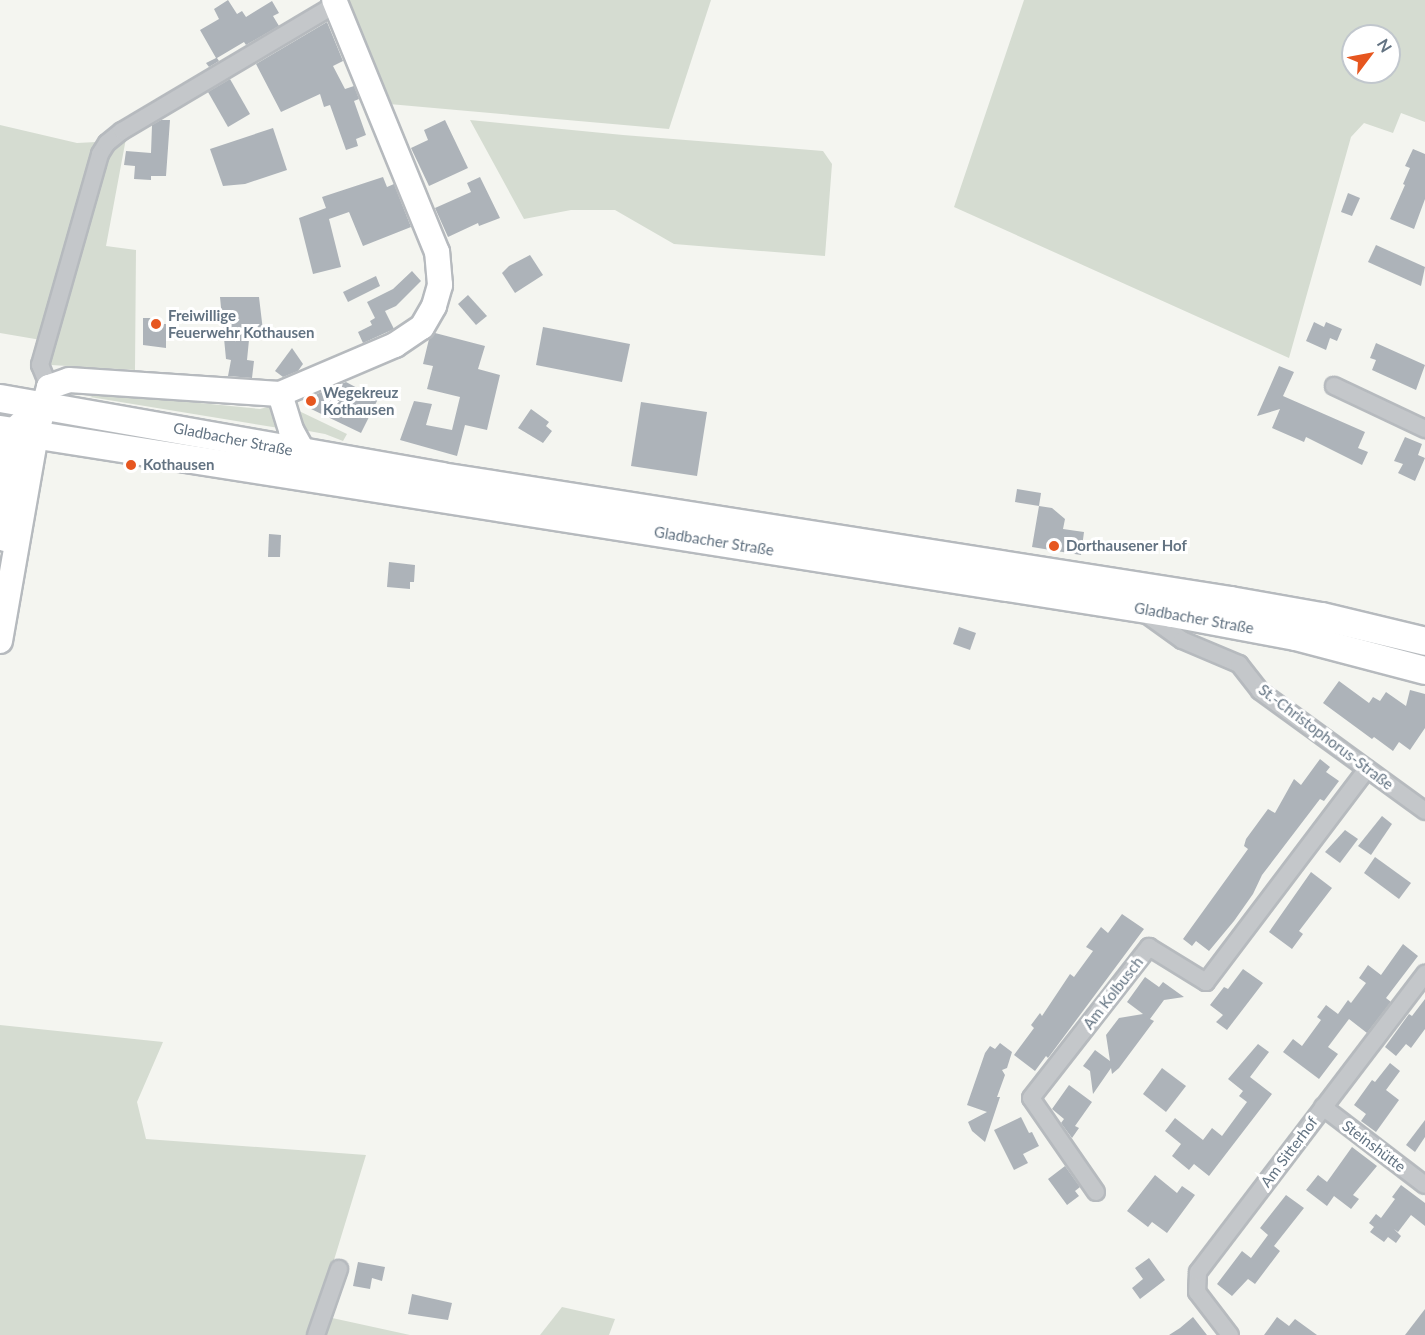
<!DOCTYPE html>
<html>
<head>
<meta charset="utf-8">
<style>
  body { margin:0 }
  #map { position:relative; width:1425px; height:1335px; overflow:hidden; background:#f4f5f0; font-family:Lato,sans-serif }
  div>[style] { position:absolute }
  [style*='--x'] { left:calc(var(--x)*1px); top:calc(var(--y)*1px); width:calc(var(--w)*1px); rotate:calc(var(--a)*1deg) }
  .green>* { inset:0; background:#d5dcd1 }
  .building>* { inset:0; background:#adb3b9 }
  .roads { filter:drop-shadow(2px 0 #b6babe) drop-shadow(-2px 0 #b6babe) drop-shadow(0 2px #b6babe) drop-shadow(0 -2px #b6babe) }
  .street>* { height:16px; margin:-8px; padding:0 8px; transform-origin:8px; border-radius:8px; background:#c4c7ca }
  .secondary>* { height:24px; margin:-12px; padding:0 12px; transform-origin:12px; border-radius:12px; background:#fff }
  .primary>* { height:27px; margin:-13.5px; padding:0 13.5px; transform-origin:13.5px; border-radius:13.5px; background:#fff }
  .dots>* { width:16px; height:16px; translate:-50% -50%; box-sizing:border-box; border:3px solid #fff; border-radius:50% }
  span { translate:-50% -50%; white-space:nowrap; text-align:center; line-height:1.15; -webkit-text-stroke:6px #fff; paint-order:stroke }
  .poi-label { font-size:15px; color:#637382; font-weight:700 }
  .left { translate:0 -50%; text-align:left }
  .street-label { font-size:15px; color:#637382 }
  .north { position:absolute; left:1341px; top:24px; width:60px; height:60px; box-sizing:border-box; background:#fff; border:2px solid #c1c7cd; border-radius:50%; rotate:58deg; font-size:16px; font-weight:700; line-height:24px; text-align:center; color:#637382 }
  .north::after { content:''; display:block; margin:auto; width:21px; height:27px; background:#e6561f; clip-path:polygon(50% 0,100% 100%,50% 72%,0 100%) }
</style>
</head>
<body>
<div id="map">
  <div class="green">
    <div style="clip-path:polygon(341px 0,711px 0,669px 129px,389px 104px)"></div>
    <div style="clip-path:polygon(evenodd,1024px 0,1425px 0,1425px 122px,1401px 113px,1393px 133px,1364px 123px,1351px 137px,1289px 358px,954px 207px,1024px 0,1353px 36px,1389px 36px,1389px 72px,1353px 72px,1353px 36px)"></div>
    <div style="clip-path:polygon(470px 120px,623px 135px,823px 151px,832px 164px,825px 256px,674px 244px,615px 210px,571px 210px,524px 219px)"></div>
    <div style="clip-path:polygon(0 125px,77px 143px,96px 142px,110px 147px,127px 133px,106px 246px,136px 250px,135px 370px,34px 364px,41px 340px,0 333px)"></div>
    <div style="clip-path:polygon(99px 393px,260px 409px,271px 406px,279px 428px,90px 397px)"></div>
    <div style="clip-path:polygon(299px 411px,347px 434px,343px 441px,325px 434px,303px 430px)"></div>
    <div style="clip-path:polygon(0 1025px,163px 1042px,137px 1102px,146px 1139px,366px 1155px,334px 1260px,323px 1316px,410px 1335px,0 1335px)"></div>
    <div style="clip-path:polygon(562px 1307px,615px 1319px,609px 1335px,540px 1335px)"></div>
  </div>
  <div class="building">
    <div style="clip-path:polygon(228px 0,237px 14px,242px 11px,246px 17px,272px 1px,279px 13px,273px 16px,279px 26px,246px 45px,244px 42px,217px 58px,219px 61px,209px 67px,206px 63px,216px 58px,200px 30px,219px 19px,214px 9px)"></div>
    <div style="clip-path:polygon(327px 22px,343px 61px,333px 66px,345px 89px,354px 86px,359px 99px,354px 101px,366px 135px,356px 139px,358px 146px,346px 150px,330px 105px,324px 107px,320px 94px,281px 112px,256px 64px)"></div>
    <div style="clip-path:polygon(230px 79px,250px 114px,228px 127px,208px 92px)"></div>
    <div style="clip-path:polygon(161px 120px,170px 120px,166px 176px,151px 176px,151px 180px,134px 179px,135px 166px,124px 165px,126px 151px,151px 153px,152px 125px)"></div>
    <div style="clip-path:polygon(445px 120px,468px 168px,429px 186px,411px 148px,428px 140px,424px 130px)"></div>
    <div style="clip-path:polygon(273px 128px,287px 170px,245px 184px,223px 186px,210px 149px)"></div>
    <div style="clip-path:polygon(1413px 149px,1425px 154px,1425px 199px,1414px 229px,1390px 219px,1405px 185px,1403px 184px,1410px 168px,1405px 166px)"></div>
    <div style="clip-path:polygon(383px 177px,387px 187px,394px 184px,411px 227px,363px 246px,349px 212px,329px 219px,341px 267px,313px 274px,299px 218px,326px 208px,322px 197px)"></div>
    <div style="clip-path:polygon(480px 177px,500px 218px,479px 226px,478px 223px,448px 237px,435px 208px,471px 192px,467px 183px)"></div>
    <div style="clip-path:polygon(1348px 193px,1360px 198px,1352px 216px,1341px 212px)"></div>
    <div style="clip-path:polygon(1376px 245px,1425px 267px,1421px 286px,1368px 262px)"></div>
    <div style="clip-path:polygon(530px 255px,543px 275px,515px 293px,502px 273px,509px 266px)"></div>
    <div style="clip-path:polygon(412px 271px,421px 281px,396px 306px,385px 311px,394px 329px,363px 343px,358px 332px,372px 325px,370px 321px,375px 318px,367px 302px,393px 289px)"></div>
    <div style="clip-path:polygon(376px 276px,380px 286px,348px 302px,343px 292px)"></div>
    <div style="clip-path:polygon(468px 295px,487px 316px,476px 325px,458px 304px)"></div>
    <div style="clip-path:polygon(220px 297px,259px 297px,264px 339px,249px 340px,247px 360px,254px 361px,252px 378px,228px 376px,231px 360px,226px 359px)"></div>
    <div style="clip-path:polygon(143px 318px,154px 318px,154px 324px,166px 324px,166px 348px,143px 345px)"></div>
    <div style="clip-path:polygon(1314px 322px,1324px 327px,1326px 322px,1342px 329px,1337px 341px,1330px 338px,1326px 350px,1306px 341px)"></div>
    <div style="clip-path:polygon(543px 327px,630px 344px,622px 382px,536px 365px)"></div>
    <div style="clip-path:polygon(435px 333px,485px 346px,478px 369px,500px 375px,487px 430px,465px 425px,457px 456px,400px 440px,414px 401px,432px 404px,426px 425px,452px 430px,460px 397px,427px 389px,433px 366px,423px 364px,429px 339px)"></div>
    <div style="clip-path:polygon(1376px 343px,1425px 365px,1416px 390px,1372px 370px,1376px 360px,1370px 358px)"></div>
    <div style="clip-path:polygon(292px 348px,303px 364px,298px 371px,283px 377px,275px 371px)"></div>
    <div style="clip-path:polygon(1279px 366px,1294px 372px,1283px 396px,1365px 432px,1358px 448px,1368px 452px,1362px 465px,1306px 437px,1304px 442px,1272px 428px,1280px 409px,1257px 416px)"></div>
    <div style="clip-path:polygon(346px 382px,378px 399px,361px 433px,309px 408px,317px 394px)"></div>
    <div style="clip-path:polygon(641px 402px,707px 412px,697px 476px,631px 466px)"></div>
    <div style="clip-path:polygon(531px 409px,549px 422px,546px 426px,552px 431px,543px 443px,518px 428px)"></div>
    <div style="clip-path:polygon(1405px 437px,1422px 444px,1418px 455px,1425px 458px,1415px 481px,1398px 473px,1403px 464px,1394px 461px)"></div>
    <div style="clip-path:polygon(1017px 489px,1041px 493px,1039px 506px,1015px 502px)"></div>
    <div style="clip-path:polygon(1039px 506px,1052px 508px,1065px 519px,1063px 529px,1084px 532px,1081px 555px,1032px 547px)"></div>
    <div style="clip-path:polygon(269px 534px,281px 535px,280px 557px,268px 557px)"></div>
    <div style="clip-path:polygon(389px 562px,415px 565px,414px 582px,410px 582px,410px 589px,387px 587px)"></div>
    <div style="clip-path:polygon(959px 627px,976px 633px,970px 650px,953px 644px)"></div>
    <div style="clip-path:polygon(1339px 681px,1369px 703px,1373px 697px,1380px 701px,1386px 692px,1406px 706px,1410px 690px,1425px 694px,1425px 728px,1410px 750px,1399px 742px,1393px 751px,1374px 737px,1372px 739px,1323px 703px)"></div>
    <div style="clip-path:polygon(1320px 759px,1330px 767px,1326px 772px,1339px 781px,1324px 801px,1320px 799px,1262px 875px,1253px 894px,1234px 921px,1209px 951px,1196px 941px,1192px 946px,1183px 939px,1248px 849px,1244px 846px,1246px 839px,1268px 809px,1275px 813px,1294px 779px,1301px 785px)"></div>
    <div style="clip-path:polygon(1382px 816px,1392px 824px,1371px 855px,1358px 846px)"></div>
    <div style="clip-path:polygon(1345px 830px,1358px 839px,1340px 863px,1325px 852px)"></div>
    <div style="clip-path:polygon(1375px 857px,1411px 883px,1399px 899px,1364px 873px)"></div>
    <div style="clip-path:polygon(1311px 872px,1332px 888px,1299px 931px,1303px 934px,1292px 949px,1269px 932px)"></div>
    <div style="clip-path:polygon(1122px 914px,1144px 929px,1048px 1058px,1046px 1056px,1035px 1071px,1014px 1055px,1034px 1028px,1031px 1025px,1040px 1013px,1042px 1016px,1070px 974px,1074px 977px,1093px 951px,1086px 947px,1101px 927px,1108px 933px)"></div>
    <div style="clip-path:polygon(1403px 944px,1418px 956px,1386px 998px,1391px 1002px,1367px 1033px,1349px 1019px,1328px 1047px,1338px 1054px,1319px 1079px,1283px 1052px,1293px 1039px,1302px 1046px,1321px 1020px,1317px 1017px,1326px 1005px,1338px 1014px,1348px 1000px,1351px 1003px,1366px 983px,1359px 978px,1368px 965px,1381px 975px)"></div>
    <div style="clip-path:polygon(1243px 969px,1263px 983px,1227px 1030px,1216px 1022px,1223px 1015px,1210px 1005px,1224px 987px,1228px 989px)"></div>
    <div style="clip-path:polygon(1145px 977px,1159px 987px,1163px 982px,1184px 997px,1164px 1000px,1150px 1019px,1154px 1021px,1119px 1068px,1112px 1074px,1111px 1068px,1093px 1094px,1090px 1071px,1083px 1066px,1095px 1050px,1110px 1061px,1106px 1035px,1119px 1018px,1143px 1014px,1127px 1002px)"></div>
    <div style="clip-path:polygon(1425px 999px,1425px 1029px,1411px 1048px,1406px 1044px,1396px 1056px,1385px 1047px,1409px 1014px,1412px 1016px)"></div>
    <div style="clip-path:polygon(1000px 1043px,1012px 1052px,1007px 1068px,1002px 1070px,1005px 1075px,997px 1097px,1000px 1097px,985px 1142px,972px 1131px,968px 1122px,987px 1112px,967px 1105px,985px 1053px,990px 1046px,995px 1049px)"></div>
    <div style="clip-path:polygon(1258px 1044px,1269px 1052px,1250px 1077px,1272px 1094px,1209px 1176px,1194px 1164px,1189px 1170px,1172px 1156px,1181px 1144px,1165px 1131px,1175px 1118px,1203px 1140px,1212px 1128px,1222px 1136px,1247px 1102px,1239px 1096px,1243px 1091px,1228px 1079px)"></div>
    <div style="clip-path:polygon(1390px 1063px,1400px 1071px,1386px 1090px,1399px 1100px,1376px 1132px,1361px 1121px,1366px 1114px,1354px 1105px,1372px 1080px,1375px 1082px)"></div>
    <div style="clip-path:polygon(1162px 1068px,1186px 1086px,1166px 1112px,1143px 1094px)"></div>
    <div style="clip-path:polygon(1069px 1085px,1092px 1102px,1075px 1126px,1079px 1128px,1072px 1138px,1061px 1123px,1064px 1119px,1052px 1109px)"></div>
    <div style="clip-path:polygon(1021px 1117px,1029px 1133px,1032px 1132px,1039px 1146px,1023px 1154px,1028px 1163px,1014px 1170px,994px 1130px)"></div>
    <div style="clip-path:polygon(1425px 1120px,1425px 1137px,1415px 1152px,1406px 1145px)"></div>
    <div style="clip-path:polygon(1352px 1147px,1377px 1166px,1353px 1195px,1359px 1199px,1351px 1209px,1334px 1196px,1327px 1206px,1306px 1190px,1318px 1175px,1327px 1182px)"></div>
    <div style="clip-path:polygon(1065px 1166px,1080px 1187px,1075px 1191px,1079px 1196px,1067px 1205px,1048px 1179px)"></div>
    <div style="clip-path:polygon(1155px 1175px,1177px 1193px,1182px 1186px,1195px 1195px,1167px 1233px,1152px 1222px,1148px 1227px,1127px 1211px)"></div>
    <div style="clip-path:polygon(1401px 1185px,1425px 1203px,1425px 1226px,1411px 1215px,1398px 1232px,1394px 1229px,1401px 1236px,1396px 1243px,1388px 1237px,1384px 1242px,1370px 1232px,1374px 1227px,1369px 1223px,1376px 1214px,1381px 1218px,1395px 1199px,1392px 1197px)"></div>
    <div style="clip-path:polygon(1286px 1195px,1304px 1208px,1274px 1246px,1280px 1251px,1255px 1284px,1248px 1279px,1232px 1296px,1217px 1284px,1242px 1251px,1251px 1258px,1268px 1235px,1260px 1228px)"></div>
    <div style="clip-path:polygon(1149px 1258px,1165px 1280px,1140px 1299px,1132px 1288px,1143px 1279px,1135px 1268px)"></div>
    <div style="clip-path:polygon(358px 1262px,385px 1267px,382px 1281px,372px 1278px,370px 1289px,353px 1286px)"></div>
    <div style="clip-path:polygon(412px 1294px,452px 1303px,448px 1320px,408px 1314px)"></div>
    <div style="clip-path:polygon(1425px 1309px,1425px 1335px,1405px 1335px)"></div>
    <div style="clip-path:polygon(1193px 1317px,1207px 1335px,1169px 1335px,1180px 1328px)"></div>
    <div style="clip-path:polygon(1277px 1317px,1289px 1326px,1295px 1319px,1317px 1335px,1264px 1335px)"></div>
  </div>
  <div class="roads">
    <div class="street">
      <div style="--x:1334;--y:386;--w:101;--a:25.3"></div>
      <div style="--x:49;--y:387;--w:24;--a:-112"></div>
      <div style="--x:40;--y:365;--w:219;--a:-74.1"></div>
      <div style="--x:100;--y:154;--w:13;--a:-58"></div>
      <div style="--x:107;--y:143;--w:19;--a:-39"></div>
      <div style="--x:122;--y:131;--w:249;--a:-30.7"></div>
      <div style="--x:1143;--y:612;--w:48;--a:35.7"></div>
      <div style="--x:1182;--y:640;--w:62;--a:22.8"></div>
      <div style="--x:1239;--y:664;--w:34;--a:52"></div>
      <div style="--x:1260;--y:691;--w:204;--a:36"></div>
      <div style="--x:1323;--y:1107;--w:128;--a:37.4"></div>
      <div style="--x:1096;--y:1192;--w:114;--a:-124.7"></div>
      <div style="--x:1031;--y:1098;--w:192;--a:-52"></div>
      <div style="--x:1149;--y:947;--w:67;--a:31.6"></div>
      <div style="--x:1206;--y:982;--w:267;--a:-52.9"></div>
      <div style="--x:316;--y:1335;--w:70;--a:-70.8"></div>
      <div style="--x:1230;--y:1335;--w:54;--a:-127.5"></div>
      <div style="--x:1197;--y:1292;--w:20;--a:-87"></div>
      <div style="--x:1198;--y:1272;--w:375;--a:-52.7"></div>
    </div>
    <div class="secondary">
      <div style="--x:280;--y:394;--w:38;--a:73"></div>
      <div style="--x:291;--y:430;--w:26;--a:61"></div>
      <div style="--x:5;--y:539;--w:108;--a:-85.8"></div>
      <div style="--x:13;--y:431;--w:19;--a:-43"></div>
      <div style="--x:0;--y:641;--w:209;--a:-80.1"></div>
      <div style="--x:36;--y:435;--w:50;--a:-74.8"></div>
      <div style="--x:49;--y:387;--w:21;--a:-19"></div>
      <div style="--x:69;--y:380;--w:211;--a:3.8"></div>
      <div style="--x:280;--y:394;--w:125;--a:-23.1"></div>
      <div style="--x:395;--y:345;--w:32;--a:-34"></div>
      <div style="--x:422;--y:327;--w:24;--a:-60"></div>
      <div style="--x:434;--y:306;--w:22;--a:-74"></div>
      <div style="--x:440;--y:285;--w:33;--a:-95"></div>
      <div style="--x:437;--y:252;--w:272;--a:-112.2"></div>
    </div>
    <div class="primary">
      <div style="--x:0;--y:398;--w:448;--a:10"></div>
      <div style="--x:441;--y:476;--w:799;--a:8.93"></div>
      <div style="--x:1230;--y:600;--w:92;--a:10"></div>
      <div style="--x:1321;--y:616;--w:107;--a:13.5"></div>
      <div style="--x:0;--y:429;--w:1186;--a:8.92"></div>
      <div style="--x:1172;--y:613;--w:125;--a:10.6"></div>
      <div style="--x:1295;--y:636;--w:134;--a:14.7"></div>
    </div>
  </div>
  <div class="dots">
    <div style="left:156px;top:324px;background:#e6561f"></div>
    <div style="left:311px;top:401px;background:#e6561f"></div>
    <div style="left:131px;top:465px;background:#e6561f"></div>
    <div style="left:1054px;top:546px;background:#e6561f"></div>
  </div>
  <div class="poi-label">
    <span class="left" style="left:168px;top:324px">Freiwillige<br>Feuerwehr Kothausen</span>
    <span class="left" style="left:323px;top:401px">Wegekreuz<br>Kothausen</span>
    <span class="left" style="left:143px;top:465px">Kothausen</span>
    <span class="left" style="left:1066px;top:546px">Dorthausener Hof</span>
  </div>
  <div class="street-label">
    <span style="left:233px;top:439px;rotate:11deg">Gladbacher Straße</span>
    <span style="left:714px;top:541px;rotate:9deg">Gladbacher Straße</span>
    <span style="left:1194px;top:618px;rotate:10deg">Gladbacher Straße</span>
    <span style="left:1326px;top:737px;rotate:37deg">St.-Christophorus-Straße</span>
    <span style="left:1113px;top:993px;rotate:-52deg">Am Kolbusch</span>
    <span style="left:1374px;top:1146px;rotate:37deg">Steinshütte</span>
    <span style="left:1289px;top:1152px;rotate:-53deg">Am Sitterhof</span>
  </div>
  <div class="north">N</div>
</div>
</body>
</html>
